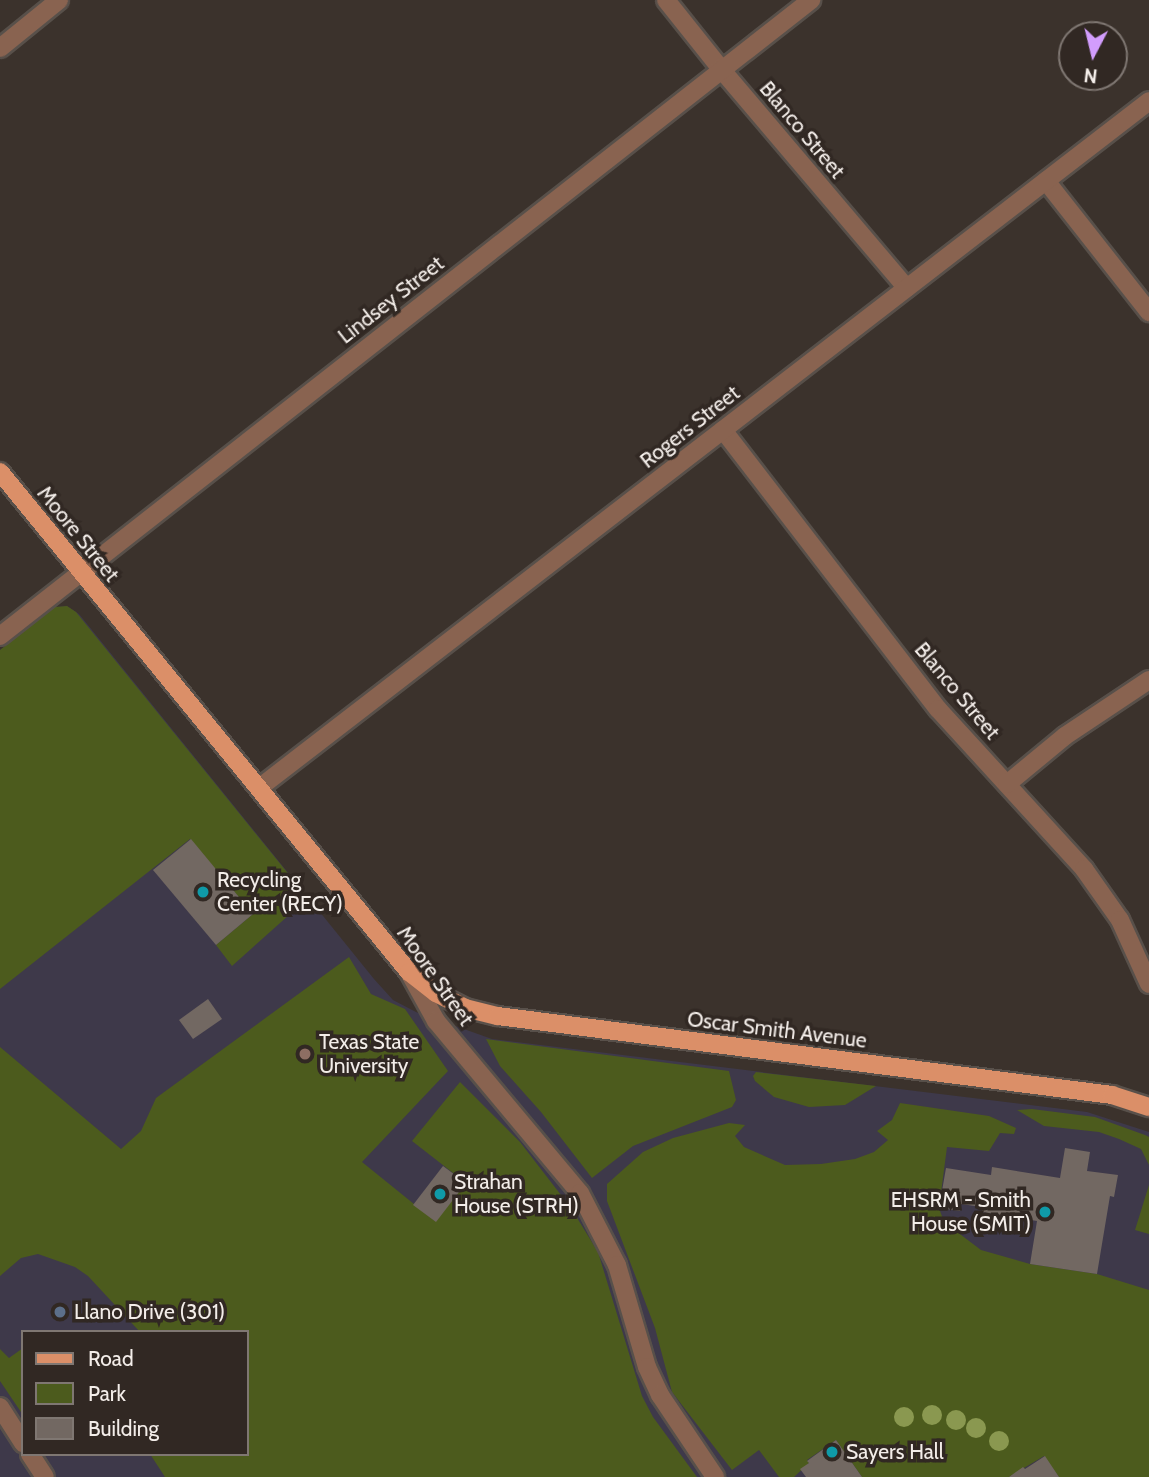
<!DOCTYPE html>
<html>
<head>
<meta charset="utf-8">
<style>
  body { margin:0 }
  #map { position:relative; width:1149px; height:1477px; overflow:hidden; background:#3b322c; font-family:Cabin,sans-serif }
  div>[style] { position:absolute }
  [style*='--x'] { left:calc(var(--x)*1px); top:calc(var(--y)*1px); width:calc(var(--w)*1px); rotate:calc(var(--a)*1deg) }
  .education>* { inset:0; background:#3e394a }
  .green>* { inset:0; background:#4c5b1d }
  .building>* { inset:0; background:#726862 }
  .roads { filter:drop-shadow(2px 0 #58504a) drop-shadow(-2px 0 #58504a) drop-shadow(0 2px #58504a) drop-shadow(0 -2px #58504a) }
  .minor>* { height:18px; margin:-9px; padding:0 9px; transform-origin:9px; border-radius:9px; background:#896350 }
  .major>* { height:18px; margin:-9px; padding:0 9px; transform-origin:9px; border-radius:9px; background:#db8f68 }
  .trees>* { width:20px; height:20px; margin:-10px; border-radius:50%; background:#8a9850 }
  .dots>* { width:19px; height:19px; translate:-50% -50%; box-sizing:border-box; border:4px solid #312823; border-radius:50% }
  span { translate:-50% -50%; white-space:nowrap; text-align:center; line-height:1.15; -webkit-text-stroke:7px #312823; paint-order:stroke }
  .street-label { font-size:21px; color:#f3ede9 }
  .poi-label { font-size:21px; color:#f3ede9 }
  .left { translate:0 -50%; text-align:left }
  .right { translate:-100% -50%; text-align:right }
  .legend { position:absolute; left:21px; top:1330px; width:228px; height:126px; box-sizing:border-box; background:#312823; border:2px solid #7f7772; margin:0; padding:9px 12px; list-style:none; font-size:21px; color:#f3ede9 }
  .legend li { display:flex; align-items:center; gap:14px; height:35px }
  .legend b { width:35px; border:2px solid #7f7772 }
  .north { position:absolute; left:1058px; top:21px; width:70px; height:70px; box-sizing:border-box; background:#312823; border:2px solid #7f7772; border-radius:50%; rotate:187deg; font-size:19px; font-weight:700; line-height:28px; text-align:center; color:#f3ede9 }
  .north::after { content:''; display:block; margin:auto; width:24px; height:32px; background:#d29dfd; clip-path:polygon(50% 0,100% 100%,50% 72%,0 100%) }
</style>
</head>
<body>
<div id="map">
  <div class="education">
    <div style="clip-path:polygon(evenodd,67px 606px,79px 614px,374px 979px,393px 1000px,416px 1012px,492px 1039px,1087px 1112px,1149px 1132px,1149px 1477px,0 1477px,0 650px,55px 607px,67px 606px,23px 1332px,247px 1332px,247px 1454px,23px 1454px,23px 1332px)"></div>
  </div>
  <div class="green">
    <div style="clip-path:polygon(67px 606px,76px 612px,308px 898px,232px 966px,216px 945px,253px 914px,190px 839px,0 989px,0 650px,55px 607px)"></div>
    <div style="clip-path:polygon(349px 957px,371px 994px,405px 1009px,448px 1071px,362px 1162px,435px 1221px,466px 1183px,412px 1141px,460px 1082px,520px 1142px,571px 1208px,598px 1252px,642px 1396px,653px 1417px,697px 1477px,165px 1477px,150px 1454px,247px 1454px,247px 1332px,140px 1332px,88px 1276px,75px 1267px,38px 1254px,21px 1258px,0 1276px,0 1047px,121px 1149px,141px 1131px,156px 1098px)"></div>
    <div style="clip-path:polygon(486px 1039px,729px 1071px,736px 1100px,732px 1107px,633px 1146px,592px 1178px,541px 1112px,500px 1066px)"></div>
    <div style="clip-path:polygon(756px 1072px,876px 1086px,845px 1105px,809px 1107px,774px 1097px,755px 1081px,753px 1076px)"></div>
    <div style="clip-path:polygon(900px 1103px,989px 1116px,1016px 1128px,1014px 1134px,1000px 1133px,989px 1151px,947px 1147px,939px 1208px,944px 1222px,981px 1250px,1030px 1264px,1097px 1274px,1149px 1290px,1149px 1477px,1059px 1477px,1044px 1456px,1009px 1477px,862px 1477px,836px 1440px,807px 1460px,809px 1463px,794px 1477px,779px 1477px,759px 1450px,732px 1470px,672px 1392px,655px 1328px,607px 1201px,607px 1184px,643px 1152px,673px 1138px,729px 1123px,745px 1125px,735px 1136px,744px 1147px,785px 1165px,821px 1164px,855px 1159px,874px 1152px,888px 1140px,877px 1131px,892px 1120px)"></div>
    <div style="clip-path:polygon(1032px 1109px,1095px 1117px,1145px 1135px,1149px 1137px,1149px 1165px,1141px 1149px,1119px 1139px,1099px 1132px,1044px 1126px,1017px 1110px)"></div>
    <div style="clip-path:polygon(1149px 1185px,1149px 1234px,1135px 1230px)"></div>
    <div style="clip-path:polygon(23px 1348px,23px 1415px,0 1381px,0 1349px,9px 1358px)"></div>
  </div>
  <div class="building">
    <div style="clip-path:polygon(191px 839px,253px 914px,216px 945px,153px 870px)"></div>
    <div style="clip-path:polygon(208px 999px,222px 1019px,193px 1039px,179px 1020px)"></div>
    <div style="clip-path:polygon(1065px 1148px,1090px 1152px,1087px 1171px,1118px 1175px,1114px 1197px,1110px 1196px,1097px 1274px,1030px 1264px,1037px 1221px,982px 1212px,982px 1207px,961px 1204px,960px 1211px,939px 1208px,946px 1168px,991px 1175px,992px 1167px,1060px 1178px)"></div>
    <div style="clip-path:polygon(443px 1166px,466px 1183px,436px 1222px,413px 1205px)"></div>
    <div style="clip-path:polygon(836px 1440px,862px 1477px,806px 1477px,800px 1469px,809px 1463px,807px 1461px)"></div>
    <div style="clip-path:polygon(1045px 1456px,1059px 1477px,1009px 1477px,1023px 1467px,1025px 1469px)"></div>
  </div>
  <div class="roads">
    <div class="minor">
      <div style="--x:666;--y:0;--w:88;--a:51.4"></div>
      <div style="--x:721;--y:69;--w:287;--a:49.7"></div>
      <div style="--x:0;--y:48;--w:76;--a:-39.1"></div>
      <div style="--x:1046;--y:181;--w:167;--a:51.8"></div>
      <div style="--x:723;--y:430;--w:352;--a:52.4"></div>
      <div style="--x:938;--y:709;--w:217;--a:47.6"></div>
      <div style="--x:1084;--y:869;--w:62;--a:54.8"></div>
      <div style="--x:1120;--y:920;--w:70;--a:65.6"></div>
      <div style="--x:0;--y:636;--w:1031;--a:-38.1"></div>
      <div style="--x:1007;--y:784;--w:75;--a:-39.6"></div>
      <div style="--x:1065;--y:736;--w:101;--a:-33.7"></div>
      <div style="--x:259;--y:788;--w:1124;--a:-37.66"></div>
      <div style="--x:409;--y:972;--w:56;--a:61.1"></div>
      <div style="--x:436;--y:1021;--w:224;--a:50.1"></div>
      <div style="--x:580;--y:1193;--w:81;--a:62.8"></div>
      <div style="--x:617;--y:1265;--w:106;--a:73.6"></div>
      <div style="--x:647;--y:1367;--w:31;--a:65"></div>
      <div style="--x:660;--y:1395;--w:99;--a:56.1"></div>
      <div style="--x:0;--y:1407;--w:43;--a:57.4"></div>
      <div style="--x:30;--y:1454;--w:27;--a:57"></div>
    </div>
    <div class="major">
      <div style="--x:0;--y:472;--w:646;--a:50.72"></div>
      <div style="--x:409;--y:972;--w:34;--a:38"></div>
      <div style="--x:436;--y:993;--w:33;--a:27"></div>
      <div style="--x:465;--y:1008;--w:34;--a:14"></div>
      <div style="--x:498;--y:1016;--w:619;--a:7.33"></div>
      <div style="--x:1112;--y:1095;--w:39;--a:18"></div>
    </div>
  </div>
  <div class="trees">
    <div style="left:932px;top:1415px"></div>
    <div style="left:904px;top:1417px"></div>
    <div style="left:956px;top:1420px"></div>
    <div style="left:976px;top:1428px"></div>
    <div style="left:999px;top:1441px"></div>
  </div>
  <div class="dots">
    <div style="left:203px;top:892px;background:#0f9aa8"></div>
    <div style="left:305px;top:1054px;background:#8d6e63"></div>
    <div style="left:440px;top:1194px;background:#0f9aa8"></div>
    <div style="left:1045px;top:1212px;background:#0f9aa8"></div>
    <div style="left:60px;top:1312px;background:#5c6f8a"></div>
    <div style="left:832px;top:1452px;background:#0f9aa8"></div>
  </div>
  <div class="street-label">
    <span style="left:802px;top:130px;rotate:50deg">Blanco Street</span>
    <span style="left:391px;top:300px;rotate:-38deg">Lindsey Street</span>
    <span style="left:690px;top:427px;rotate:-38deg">Rogers Street</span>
    <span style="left:78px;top:534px;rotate:51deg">Moore Street</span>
    <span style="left:957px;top:691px;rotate:50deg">Blanco Street</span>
    <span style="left:435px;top:976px;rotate:55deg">Moore Street</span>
    <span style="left:777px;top:1030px;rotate:7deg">Oscar Smith Avenue</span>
  </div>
  <div class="poi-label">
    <span class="left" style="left:217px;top:892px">Recycling<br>Center (RECY)</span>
    <span class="left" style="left:319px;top:1054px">Texas State<br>University</span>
    <span class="left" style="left:454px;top:1194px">Strahan<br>House (STRH)</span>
    <span class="right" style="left:1031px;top:1212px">EHSRM - Smith<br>House (SMIT)</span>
    <span class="left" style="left:74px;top:1312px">Llano Drive (301)</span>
    <span class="left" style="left:846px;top:1452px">Sayers Hall</span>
  </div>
  <ul class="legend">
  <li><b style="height:9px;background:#db8f68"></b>Road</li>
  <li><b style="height:19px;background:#4c5b1d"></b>Park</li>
  <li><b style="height:19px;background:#726862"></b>Building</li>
  </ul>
  <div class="north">N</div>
</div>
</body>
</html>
